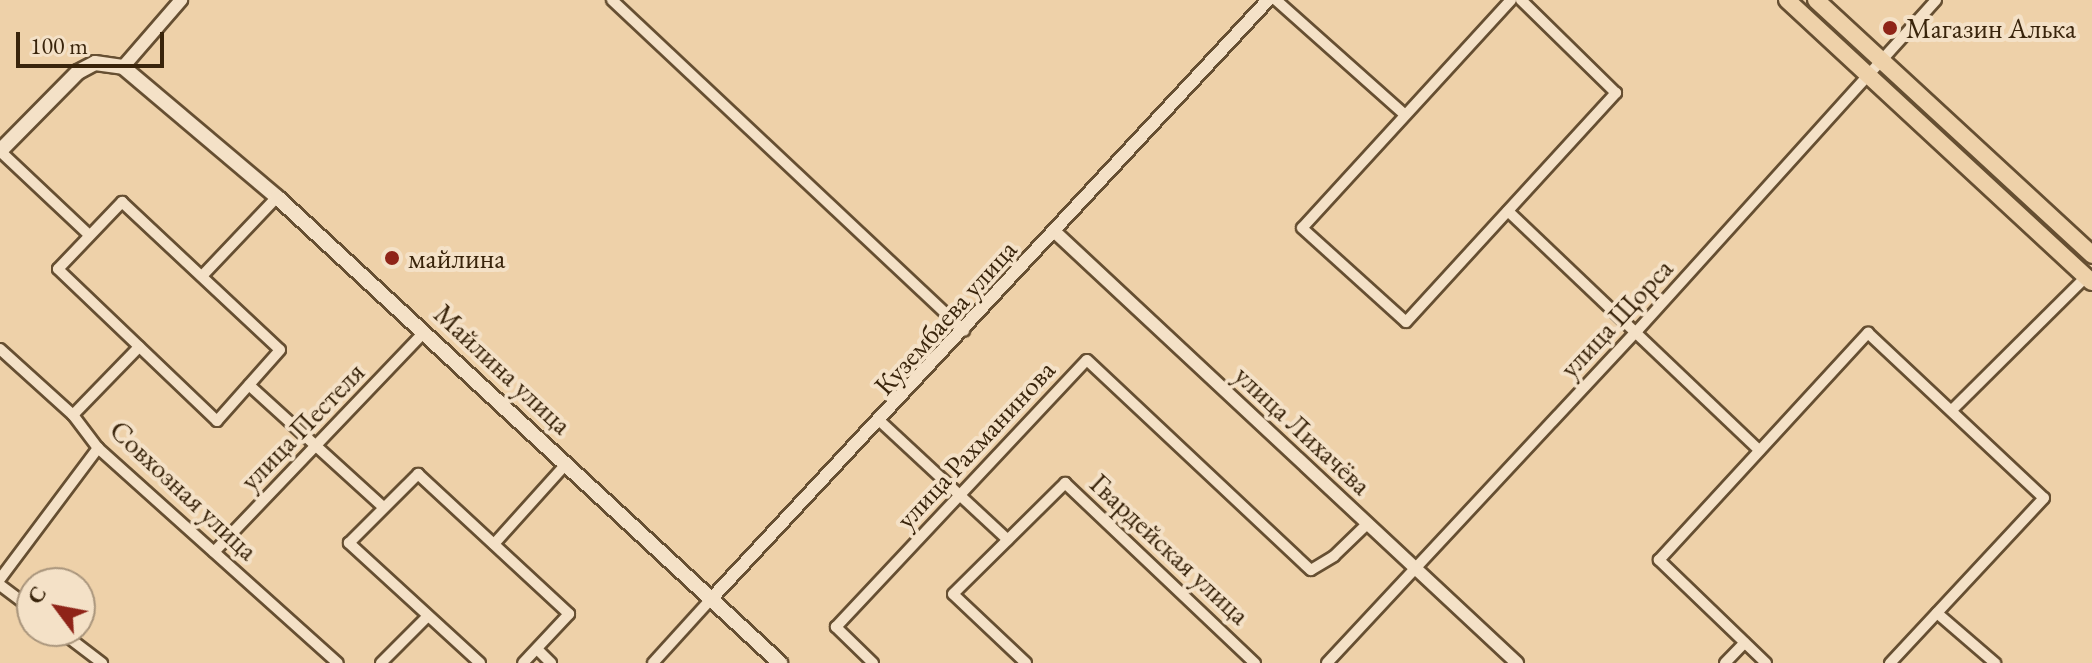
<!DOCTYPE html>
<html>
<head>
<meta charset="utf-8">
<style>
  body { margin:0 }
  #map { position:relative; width:2092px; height:663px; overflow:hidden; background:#eed1a9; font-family:"EB Garamond",serif }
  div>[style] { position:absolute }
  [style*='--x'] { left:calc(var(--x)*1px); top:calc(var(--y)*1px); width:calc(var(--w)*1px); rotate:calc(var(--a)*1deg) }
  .roads { filter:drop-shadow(2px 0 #664f32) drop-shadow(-2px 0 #664f32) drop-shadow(0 2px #664f32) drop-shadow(0 -2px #664f32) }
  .minor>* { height:10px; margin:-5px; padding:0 5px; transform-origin:5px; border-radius:5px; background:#f4e1c7 }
  .tertiary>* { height:12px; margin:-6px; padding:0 6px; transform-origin:6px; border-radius:6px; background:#f4e1c7 }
  .secondary>* { height:14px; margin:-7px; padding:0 7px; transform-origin:7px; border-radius:7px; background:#f4e1c7 }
  .primary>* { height:16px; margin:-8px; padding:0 8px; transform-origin:8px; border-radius:8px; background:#eed1a9 }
  .dots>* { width:22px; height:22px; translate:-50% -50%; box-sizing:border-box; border:4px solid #f4e1c7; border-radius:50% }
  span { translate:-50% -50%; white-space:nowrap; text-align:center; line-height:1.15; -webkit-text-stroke:8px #f4e1c7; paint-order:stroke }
  .poi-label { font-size:28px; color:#39240b }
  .left { translate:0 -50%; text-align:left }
  .street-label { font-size:28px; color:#39240b }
  .north { position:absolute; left:16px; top:567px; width:80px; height:80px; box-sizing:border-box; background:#f4e1c7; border:2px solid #a9957c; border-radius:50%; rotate:302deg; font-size:22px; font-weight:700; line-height:32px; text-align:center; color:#39240b }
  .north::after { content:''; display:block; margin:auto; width:28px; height:36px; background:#8f2418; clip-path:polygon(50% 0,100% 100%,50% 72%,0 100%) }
  .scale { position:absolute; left:16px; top:32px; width:148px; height:36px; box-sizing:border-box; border:4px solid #39240b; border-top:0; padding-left:10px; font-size:24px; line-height:28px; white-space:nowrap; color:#39240b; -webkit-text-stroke:6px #f4e1c7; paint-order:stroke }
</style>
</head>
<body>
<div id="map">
  <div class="roads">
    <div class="minor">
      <div style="--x:612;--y:0;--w:483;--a:43.2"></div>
      <div style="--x:1276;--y:0;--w:170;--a:41.7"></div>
      <div style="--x:1511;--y:0;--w:309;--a:132.5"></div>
      <div style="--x:1302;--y:228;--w:140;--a:42.1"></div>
      <div style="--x:1406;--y:322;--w:311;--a:-47.5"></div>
      <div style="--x:1616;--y:93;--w:133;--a:-135.6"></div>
      <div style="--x:0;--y:151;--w:122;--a:43.3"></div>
      <div style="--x:122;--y:202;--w:216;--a:43.1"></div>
      <div style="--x:280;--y:350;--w:95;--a:131.6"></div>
      <div style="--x:217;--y:421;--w:220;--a:-136.3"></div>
      <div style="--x:58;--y:269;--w:93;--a:-46.3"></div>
      <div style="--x:1508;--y:211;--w:347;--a:43.6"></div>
      <div style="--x:202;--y:276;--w:109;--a:-46.5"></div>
      <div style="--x:0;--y:349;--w:98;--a:42.1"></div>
      <div style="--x:73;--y:415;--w:41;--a:52.9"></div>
      <div style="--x:98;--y:448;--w:322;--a:41.9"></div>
      <div style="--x:249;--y:385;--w:181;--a:42.3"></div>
      <div style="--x:1952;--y:410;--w:189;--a:-44.8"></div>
      <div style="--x:73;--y:415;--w:95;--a:-45.9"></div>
      <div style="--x:881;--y:422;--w:173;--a:42.9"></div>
      <div style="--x:494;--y:544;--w:109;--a:-48"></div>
      <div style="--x:214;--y:552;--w:304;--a:-46.3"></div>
      <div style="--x:0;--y:579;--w:164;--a:-53.2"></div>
      <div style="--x:0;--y:585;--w:40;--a:37"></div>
      <div style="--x:1937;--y:613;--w:77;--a:40.8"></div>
      <div style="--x:60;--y:631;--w:53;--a:37.3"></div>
      <div style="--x:537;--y:649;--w:20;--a:45"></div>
      <div style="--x:381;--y:663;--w:66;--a:-45"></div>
      <div style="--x:480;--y:663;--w:178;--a:-137.5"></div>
      <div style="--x:349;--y:543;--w:98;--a:-45"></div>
      <div style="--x:418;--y:474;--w:206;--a:42.8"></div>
      <div style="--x:569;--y:614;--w:67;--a:133.2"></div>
      <div style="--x:653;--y:663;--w:88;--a:-47.8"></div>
      <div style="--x:873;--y:663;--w:52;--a:-135.8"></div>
      <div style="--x:836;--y:627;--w:366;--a:-46.8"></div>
      <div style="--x:1087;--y:360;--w:307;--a:43.2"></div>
      <div style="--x:1311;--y:570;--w:27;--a:-31"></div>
      <div style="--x:1334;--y:556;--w:47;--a:-44.1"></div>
      <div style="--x:1026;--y:663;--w:100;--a:-136.6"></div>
      <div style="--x:953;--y:594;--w:158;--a:-44.7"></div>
      <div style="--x:1065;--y:483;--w:262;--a:43.5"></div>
      <div style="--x:1327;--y:663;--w:454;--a:-47"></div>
      <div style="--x:1637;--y:331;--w:446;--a:-47.9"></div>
      <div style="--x:1725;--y:663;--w:28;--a:-46"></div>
      <div style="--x:1766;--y:663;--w:149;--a:-136.1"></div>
      <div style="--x:1659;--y:560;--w:309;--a:-47.4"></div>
      <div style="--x:1868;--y:333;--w:241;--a:43.2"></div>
      <div style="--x:2044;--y:498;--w:226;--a:133"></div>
    </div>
    <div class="tertiary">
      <div style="--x:123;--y:67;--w:89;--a:-49.1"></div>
      <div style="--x:1055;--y:232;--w:632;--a:43.01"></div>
      <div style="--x:712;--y:598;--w:817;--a:-47.08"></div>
    </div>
    <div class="secondary">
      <div style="--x:0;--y:151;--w:111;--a:-45.4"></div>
      <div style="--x:78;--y:72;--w:19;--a:-28"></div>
      <div style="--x:95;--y:63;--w:28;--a:8"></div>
      <div style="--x:123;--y:67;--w:202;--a:40.2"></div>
      <div style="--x:277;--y:197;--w:686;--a:42.81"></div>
    </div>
    <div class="primary">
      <div style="--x:1787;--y:0;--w:415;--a:42.8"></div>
      <div style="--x:1816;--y:0;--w:376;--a:42.7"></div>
    </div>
  </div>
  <div class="dots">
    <div style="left:1890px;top:28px;background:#8f2418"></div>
    <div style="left:392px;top:258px;background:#8f2418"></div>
  </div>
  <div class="poi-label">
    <span class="left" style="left:1906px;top:28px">Магазин Алька</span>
    <span class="left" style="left:408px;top:258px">майлина</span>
  </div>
  <div class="street-label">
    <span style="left:945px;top:317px;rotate:-48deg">Кузембаева улица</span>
    <span style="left:1616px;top:318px;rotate:-47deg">улица Щорса</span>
    <span style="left:503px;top:369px;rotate:43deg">Майлина улица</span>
    <span style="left:302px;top:426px;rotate:-46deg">улица Пестеля</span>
    <span style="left:1303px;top:430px;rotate:43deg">улица Лихачёва</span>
    <span style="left:975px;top:444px;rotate:-47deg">улица Рахманинова</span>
    <span style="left:184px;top:490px;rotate:43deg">Совхозная улица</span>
    <span style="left:1170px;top:549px;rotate:43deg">Гвардейская улица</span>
  </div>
  <div class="north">С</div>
  <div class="scale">100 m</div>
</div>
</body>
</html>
